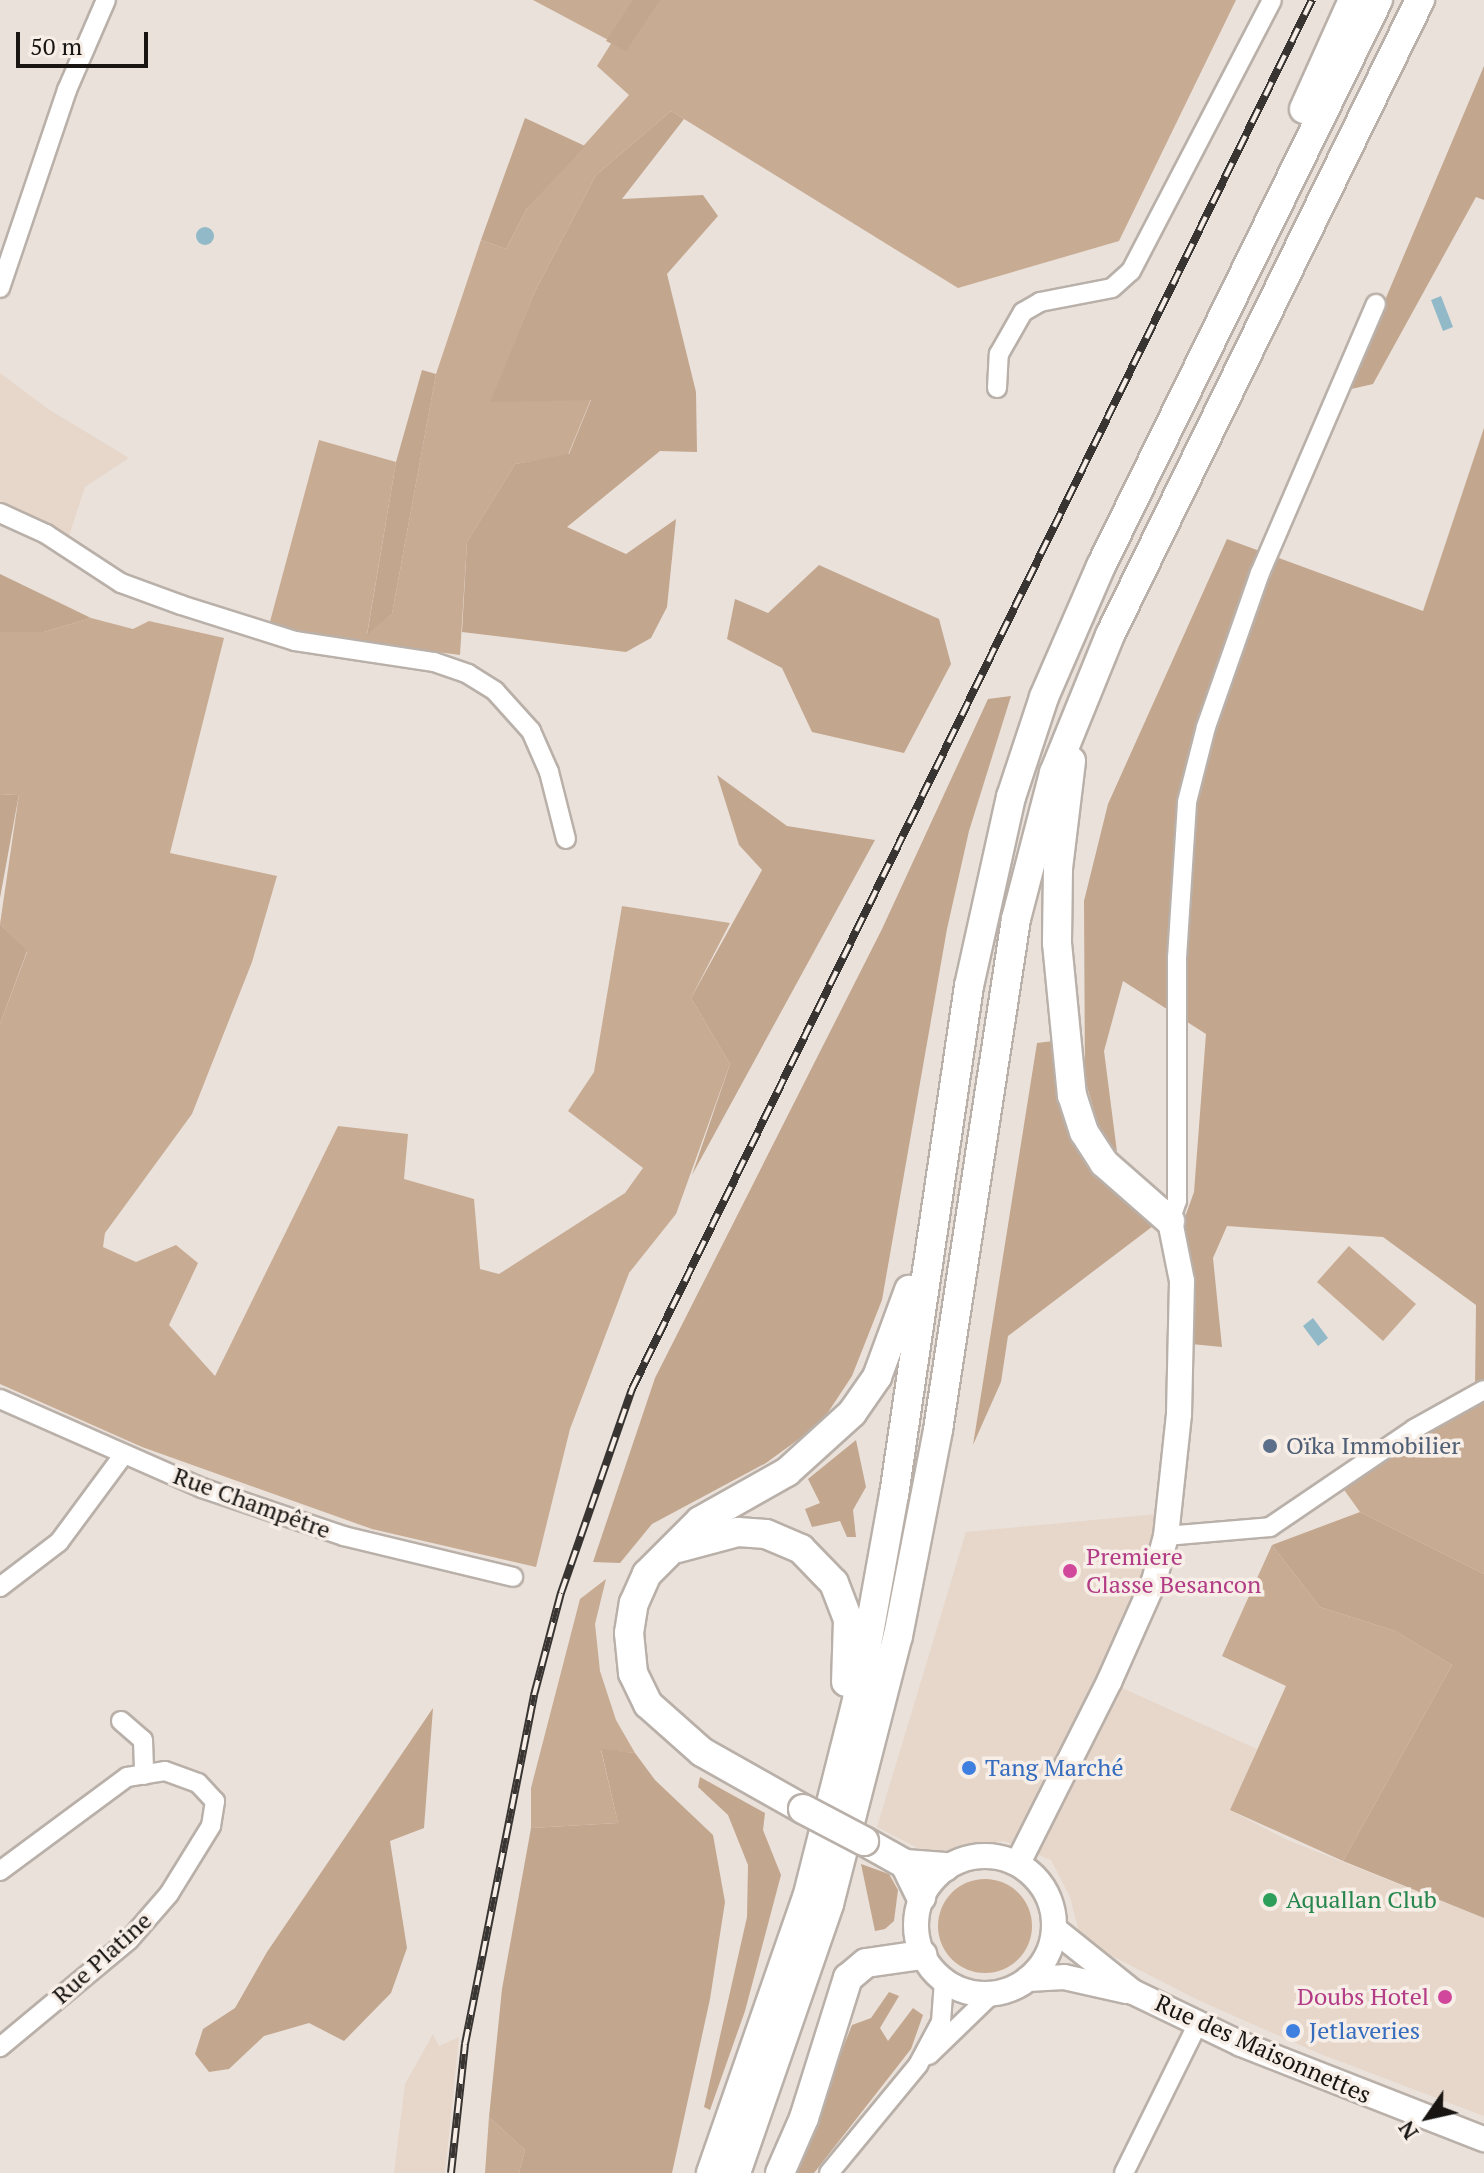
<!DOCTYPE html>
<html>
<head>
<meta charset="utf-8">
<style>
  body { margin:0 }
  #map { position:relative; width:1484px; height:2173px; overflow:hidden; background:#eae1da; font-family:"PT Serif",serif }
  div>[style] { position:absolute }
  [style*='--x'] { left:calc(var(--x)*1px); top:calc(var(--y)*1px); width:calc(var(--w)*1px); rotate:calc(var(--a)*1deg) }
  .built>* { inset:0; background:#e6d7ca }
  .green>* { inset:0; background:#c8ab93 }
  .round { border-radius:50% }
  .forest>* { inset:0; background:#c3a68e }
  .water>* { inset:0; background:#91b9c8 }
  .roads { filter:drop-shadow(2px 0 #b9b0a9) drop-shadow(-2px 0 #b9b0a9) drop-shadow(0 2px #b9b0a9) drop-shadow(0 -2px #b9b0a9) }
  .minor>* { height:18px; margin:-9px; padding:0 9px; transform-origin:9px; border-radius:9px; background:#fff }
  .secondary>* { height:24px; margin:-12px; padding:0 12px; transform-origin:12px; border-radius:12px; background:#fff }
  .secondary>.ring { margin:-12px; padding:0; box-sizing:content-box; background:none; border:24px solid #fff; border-radius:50% }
  .trunk>* { height:28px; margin:-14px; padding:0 14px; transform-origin:14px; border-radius:14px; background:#fff }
  .rail>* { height:8px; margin-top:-4px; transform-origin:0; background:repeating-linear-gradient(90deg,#f7eee7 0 15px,#383431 0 30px); box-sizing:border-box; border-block:2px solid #383431 }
  .bridges { filter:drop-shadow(2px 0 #b9b0a9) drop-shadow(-2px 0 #b9b0a9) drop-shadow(0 2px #b9b0a9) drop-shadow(0 -2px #b9b0a9) }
  .trunk-bridge>* { height:28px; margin:-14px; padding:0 14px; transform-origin:14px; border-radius:14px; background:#fff }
  .dots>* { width:22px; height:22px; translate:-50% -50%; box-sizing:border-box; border:4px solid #f7eee7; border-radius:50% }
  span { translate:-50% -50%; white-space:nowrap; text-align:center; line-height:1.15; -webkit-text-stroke:7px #f7eee7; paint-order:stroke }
  .service-label { font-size:24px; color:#4e5e75 }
  .left { translate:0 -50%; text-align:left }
  .street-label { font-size:24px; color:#181512 }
  .hotel-label { font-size:24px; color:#b23c85 }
  .right { translate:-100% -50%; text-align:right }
  .shop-label { font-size:24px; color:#366cbe }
  .leisure-label { font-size:24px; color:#27864d }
  .north { position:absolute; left:1388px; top:2077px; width:80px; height:80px; -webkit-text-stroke:6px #f7eee7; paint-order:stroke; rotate:236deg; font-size:22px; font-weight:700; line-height:32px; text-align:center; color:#181512 }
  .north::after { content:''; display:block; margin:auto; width:28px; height:36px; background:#181512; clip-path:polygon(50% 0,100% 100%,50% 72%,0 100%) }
  .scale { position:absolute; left:16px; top:32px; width:132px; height:36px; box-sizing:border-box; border:4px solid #181512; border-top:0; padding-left:10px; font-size:24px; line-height:28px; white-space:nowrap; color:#181512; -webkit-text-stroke:6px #f7eee7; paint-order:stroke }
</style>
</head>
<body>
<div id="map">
  <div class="built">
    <div style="clip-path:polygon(0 373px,48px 409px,129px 458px,85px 487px,66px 545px,0 510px)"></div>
    <div style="clip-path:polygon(1168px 1513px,1109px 1682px,1257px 1749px,1230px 1810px,1285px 1839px,1484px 1918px,1484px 2116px,1318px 2053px,1198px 2000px,1081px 1940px,1070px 1897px,1051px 1860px,1004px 1841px,931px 1855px,877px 1827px,966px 1532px)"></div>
    <div style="clip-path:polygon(433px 2034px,439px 2046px,459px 2037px,445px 2173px,394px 2173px,405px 2084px)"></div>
  </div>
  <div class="green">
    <div style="clip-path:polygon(533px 0,1236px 0,1119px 241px,958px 288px,671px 111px,596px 175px,535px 291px,491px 401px,591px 399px,568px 455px,515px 464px,467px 542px,460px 655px,268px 629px,319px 440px,396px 462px,367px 634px,392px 614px,436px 374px,481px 240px,506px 249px,526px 210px,629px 95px,597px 66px,612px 42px)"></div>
    <div style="clip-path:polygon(91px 618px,133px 629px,149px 621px,224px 638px,170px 853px,277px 876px,252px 962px,192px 1114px,105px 1233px,103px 1247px,136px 1262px,176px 1245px,198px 1263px,169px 1325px,215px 1376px,338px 1126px,408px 1134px,404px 1179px,474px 1199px,480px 1269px,499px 1274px,625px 1193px,643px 1168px,568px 1111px,594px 1072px,622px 906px,730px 923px,691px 998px,730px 1064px,676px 1214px,629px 1273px,570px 1429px,536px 1567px,372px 1529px,142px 1447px,0 1384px,0 1024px,27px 952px,0 924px,19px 794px,0 795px,0 632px,44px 632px)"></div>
    <div style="clip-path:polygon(1349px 1246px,1416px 1304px,1383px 1341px,1317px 1282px)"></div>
    <div style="clip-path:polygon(1484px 1389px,1484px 1574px,1360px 1512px,1342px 1487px)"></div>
    <div style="clip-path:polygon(1272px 1545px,1320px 1607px,1395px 1631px,1452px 1665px,1343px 1861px,1230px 1810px,1286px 1686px,1222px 1656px)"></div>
    <div style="clip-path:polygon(606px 1579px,595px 1624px,600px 1671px,616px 1720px,635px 1753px,601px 1750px,618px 1823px,531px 1828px,531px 1788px,580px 1599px)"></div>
    <div class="round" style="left:938px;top:1879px;width:94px;height:94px"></div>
    <div style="clip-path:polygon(489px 2117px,525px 2150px,519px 2173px,485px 2173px)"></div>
  </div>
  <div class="forest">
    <div style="clip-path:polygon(633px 0,660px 0,626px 51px,606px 41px)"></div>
    <div style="clip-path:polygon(1484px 66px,1484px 200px,1476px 197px,1373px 384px,1347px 390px)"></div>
    <div style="clip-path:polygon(671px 111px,684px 119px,622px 199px,703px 195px,718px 216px,667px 274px,696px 392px,697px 452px,660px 451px,567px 527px,626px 554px,676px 519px,667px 607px,651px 638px,626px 652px,462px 632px,467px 542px,515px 464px,569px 454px,591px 400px,490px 402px,535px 291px,596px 175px)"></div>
    <div style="clip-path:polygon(525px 118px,585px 146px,526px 210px,506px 249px,481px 240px)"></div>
    <div style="clip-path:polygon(422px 370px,436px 374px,392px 614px,367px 635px,396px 462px)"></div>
    <div style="clip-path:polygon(1484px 428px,1484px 1389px,1475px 1389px,1476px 1305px,1383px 1237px,1227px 1226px,1213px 1258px,1222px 1347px,1191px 1344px,1180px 1231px,1194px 1192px,1206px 1034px,1123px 981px,1104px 1051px,1117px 1152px,1100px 1130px,1085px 1080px,1084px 901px,1108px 804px,1227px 539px,1423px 611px)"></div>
    <div style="clip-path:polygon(819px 565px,939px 619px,951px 664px,904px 753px,812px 732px,782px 668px,727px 639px,735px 599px,768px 613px)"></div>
    <div style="clip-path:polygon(0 574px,91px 618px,44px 632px,0 632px)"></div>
    <div style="clip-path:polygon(1011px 696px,969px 831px,947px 929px,882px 1300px,852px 1376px,821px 1423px,766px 1463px,652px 1524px,620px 1563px,593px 1562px,655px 1378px,882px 929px,988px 699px)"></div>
    <div style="clip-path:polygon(717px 775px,787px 826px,875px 840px,692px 1175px,730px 1064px,691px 998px,762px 870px,739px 845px)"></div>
    <div style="clip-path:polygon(19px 794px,0 898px,0 795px)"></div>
    <div style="clip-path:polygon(0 924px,27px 951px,0 1024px)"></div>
    <div style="clip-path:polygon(1053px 1041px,1069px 1121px,1157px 1223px,1008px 1336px,1001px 1382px,973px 1445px,1037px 1043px)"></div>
    <div style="clip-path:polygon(856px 1440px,866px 1487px,853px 1510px,856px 1537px,847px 1537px,840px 1521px,812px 1527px,805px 1509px,820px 1503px,808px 1479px)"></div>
    <div style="clip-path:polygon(1360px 1512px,1484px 1574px,1484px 1918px,1343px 1861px,1452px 1665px,1395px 1631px,1320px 1607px,1272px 1545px)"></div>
    <div style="clip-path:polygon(433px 1708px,424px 1828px,390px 1841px,407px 1948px,391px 1993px,344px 2041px,309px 2023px,264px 2036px,229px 2069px,209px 2072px,195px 2054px,203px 2029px,235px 2008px,267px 1952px)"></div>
    <div style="clip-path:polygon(601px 1749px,635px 1753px,655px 1780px,713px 1835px,725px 1902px,710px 1999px,672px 2173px,519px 2173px,525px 2150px,489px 2117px,502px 1989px,531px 1828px,618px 1823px)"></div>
    <div style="clip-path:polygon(700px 1777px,765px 1813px,763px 1830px,781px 1875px,745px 2011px,710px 2110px,704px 2107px,747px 1917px,748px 1865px,728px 1815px,698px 1787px)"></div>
    <div style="clip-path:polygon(861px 1864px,889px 1874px,898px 1890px,894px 1921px,885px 1929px,875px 1931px)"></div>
    <div style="clip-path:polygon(889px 1992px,899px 1996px,880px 2028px,888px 2041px,913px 2008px,923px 2015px,911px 2049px,814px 2173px,793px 2173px,852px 2025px,871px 2018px)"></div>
  </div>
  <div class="water">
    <div class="round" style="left:196px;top:227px;width:18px;height:18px"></div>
    <div style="clip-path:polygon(1441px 296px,1453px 327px,1443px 331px,1431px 300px)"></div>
    <div style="clip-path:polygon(1313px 1318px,1328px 1338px,1318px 1346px,1303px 1326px)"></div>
  </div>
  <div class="roads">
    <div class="minor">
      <div style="--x:0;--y:288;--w:209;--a:-71.3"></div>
      <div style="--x:67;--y:90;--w:98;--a:-66.6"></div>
      <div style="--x:997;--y:388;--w:34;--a:-87"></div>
      <div style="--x:999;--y:354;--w:48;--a:-60.3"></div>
      <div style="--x:1023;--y:312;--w:20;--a:-30"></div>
      <div style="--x:1040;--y:302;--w:73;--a:-11"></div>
      <div style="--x:1112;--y:288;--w:25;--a:-42"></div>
      <div style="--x:1131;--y:271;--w:305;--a:-62.5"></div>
      <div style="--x:0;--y:513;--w:51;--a:24.5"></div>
      <div style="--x:46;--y:534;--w:90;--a:33.2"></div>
      <div style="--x:121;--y:583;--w:64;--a:20.1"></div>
      <div style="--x:181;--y:605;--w:120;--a:17.5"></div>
      <div style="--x:295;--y:641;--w:141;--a:8.6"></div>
      <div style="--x:434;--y:662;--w:36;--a:19"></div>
      <div style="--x:468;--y:674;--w:32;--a:32"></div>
      <div style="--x:495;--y:691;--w:54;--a:48"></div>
      <div style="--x:531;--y:731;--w:45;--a:66.3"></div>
      <div style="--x:549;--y:772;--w:69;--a:75.8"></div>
      <div style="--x:1170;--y:1221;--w:21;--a:-71"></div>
      <div style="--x:1177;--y:1201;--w:243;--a:-90"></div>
      <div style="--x:1177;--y:958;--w:156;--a:-86.3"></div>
      <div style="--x:1187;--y:802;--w:77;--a:-75.8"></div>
      <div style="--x:1206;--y:727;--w:163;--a:-70.7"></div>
      <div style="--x:1260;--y:573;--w:293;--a:-66.7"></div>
      <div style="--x:0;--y:1399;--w:221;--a:23.8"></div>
      <div style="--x:202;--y:1488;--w:150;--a:18.7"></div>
      <div style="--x:344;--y:1536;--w:174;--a:13.6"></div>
      <div style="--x:1166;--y:1536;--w:104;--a:-4.9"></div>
      <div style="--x:1270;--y:1527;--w:174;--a:-34.2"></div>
      <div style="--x:1414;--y:1429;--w:80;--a:-29.1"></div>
      <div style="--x:0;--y:1587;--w:74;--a:-37.3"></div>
      <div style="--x:59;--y:1542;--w:109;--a:-53.5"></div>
      <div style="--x:121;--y:1721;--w:29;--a:41"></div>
      <div style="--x:143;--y:1740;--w:35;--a:88"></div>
      <div style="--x:0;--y:1871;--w:158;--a:-36.5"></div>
      <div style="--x:127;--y:1777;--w:38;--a:-9"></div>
      <div style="--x:165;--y:1771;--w:35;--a:20"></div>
      <div style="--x:198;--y:1783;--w:25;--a:47"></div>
      <div style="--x:215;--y:1801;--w:25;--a:99"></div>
      <div style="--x:211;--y:1826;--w:80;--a:121.7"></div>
      <div style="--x:169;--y:1894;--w:61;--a:131"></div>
      <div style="--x:129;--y:1940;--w:168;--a:140.3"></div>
      <div style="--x:929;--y:2055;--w:88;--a:-44.1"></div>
      <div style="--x:829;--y:2173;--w:140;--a:-50.5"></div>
      <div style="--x:918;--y:2065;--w:49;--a:-61.9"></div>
      <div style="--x:941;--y:2022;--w:41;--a:-85.8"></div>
      <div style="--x:1124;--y:2173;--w:167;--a:-63.7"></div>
    </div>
    <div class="secondary">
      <div class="ring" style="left:916px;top:1856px;width:114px;height:114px"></div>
      <div style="--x:1018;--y:1863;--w:203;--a:-63.3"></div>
      <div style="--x:1109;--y:1682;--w:111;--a:-66"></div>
      <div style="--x:1154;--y:1581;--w:47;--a:-75.1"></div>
      <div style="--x:1166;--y:1536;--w:123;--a:-83.9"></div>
      <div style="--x:1179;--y:1414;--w:133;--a:-88.7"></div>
      <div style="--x:1182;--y:1281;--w:61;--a:-101.3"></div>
      <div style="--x:1054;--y:1929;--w:101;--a:38.6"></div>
      <div style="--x:1133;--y:1992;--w:120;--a:25.7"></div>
      <div style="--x:1241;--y:2044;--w:261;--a:21.4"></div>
      <div style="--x:1028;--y:1979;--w:36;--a:-3"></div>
      <div style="--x:1064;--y:1977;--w:64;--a:12.7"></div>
    </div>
    <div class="trunk">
      <div style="--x:1304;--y:109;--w:120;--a:-65.8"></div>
      <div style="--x:1071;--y:761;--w:109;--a:96.9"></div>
      <div style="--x:1058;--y:869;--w:74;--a:90.8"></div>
      <div style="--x:1057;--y:943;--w:153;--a:84.4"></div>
      <div style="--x:1072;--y:1095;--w:39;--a:72"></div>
      <div style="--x:1084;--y:1132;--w:37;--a:57"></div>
      <div style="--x:1104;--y:1163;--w:88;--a:41.3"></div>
      <div style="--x:678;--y:1548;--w:62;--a:-14.9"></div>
      <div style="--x:738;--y:1532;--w:28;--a:4"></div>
      <div style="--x:766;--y:1534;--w:38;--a:23"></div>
      <div style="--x:801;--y:1549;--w:47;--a:45.9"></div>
      <div style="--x:834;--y:1583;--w:40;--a:69"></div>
      <div style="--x:848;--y:1620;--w:62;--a:91.8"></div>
      <div style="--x:803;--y:1809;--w:116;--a:-150.6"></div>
      <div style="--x:702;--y:1752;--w:72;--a:-138.4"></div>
      <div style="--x:648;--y:1704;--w:34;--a:-116"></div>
      <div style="--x:633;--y:1673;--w:40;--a:-95.7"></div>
      <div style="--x:629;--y:1633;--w:30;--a:-81"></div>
      <div style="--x:634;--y:1603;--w:32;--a:-66"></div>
      <div style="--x:647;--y:1574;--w:75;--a:-45"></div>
      <div style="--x:700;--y:1521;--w:100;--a:-29.4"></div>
      <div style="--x:787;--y:1472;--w:88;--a:-42.2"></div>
      <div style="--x:852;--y:1413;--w:44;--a:-55.2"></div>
      <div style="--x:877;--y:1377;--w:93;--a:-69.8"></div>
      <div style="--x:864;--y:1841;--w:47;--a:29.3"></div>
      <div style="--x:905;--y:1864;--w:40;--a:4.3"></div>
      <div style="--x:905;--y:1864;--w:37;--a:64"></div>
      <div style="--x:711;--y:2173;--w:291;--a:-70.8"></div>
      <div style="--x:807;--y:1898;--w:204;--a:-75.8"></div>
      <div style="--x:857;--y:1700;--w:208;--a:-79.8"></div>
      <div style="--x:894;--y:1495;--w:514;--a:-81.62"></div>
      <div style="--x:969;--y:986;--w:194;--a:-77.5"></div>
      <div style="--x:1011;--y:797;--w:105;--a:-71.7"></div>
      <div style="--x:1044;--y:697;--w:143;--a:-66.5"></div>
      <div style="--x:1101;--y:566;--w:630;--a:-63.92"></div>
      <div style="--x:736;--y:2173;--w:285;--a:-70.9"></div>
      <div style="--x:829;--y:1904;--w:277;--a:-75.6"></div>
      <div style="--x:898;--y:1636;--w:210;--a:-79"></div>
      <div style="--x:938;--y:1430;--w:517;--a:-81.32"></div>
      <div style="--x:1016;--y:919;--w:151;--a:-75.4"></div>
      <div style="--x:1054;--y:773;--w:149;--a:-67.9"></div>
      <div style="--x:1110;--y:635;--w:707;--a:-63.98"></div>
      <div style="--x:780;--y:2173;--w:60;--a:-66.4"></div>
      <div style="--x:804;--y:2118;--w:147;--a:-72.6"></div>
      <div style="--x:848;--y:1978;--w:23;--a:-40"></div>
      <div style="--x:866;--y:1963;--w:57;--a:-8.1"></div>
    </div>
  </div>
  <div class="rail">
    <div style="--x:451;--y:2173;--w:130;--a:-83.8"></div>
    <div style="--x:465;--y:2044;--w:356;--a:-78.8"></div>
    <div style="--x:534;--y:1695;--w:106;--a:-75.2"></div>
    <div style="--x:561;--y:1593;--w:216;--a:-70.8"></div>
    <div style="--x:632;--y:1389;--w:1547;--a:-63.92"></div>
  </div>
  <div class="bridges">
    <div class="trunk-bridge">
      <div style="--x:803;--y:1809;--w:69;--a:27.7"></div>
    </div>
  </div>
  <div class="dots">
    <div style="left:1270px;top:1446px;background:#5c6f8a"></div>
    <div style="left:1070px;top:1571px;background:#d1479c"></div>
    <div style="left:969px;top:1768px;background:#3f7fe0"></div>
    <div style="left:1270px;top:1900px;background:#2e9e5b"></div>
    <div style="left:1445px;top:1997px;background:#d1479c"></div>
    <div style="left:1293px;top:2031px;background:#3f7fe0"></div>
  </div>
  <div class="service-label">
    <span class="left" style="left:1286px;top:1446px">Oïka Immobilier</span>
  </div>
  <div class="street-label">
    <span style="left:252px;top:1503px;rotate:20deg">Rue Champêtre</span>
    <span style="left:102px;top:1958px;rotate:-42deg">Rue Platine</span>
    <span style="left:1263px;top:2049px;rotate:24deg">Rue des Maisonnettes</span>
  </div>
  <div class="hotel-label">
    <span class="left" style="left:1086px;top:1571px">Premiere<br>Classe Besancon</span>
    <span class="right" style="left:1429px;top:1997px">Doubs Hotel</span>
  </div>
  <div class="shop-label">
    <span class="left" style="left:985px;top:1768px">Tang Marché</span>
    <span class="left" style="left:1309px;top:2031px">Jetlaveries</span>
  </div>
  <div class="leisure-label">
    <span class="left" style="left:1286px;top:1900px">Aquallan Club</span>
  </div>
  <div class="north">N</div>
  <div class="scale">50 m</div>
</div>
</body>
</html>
